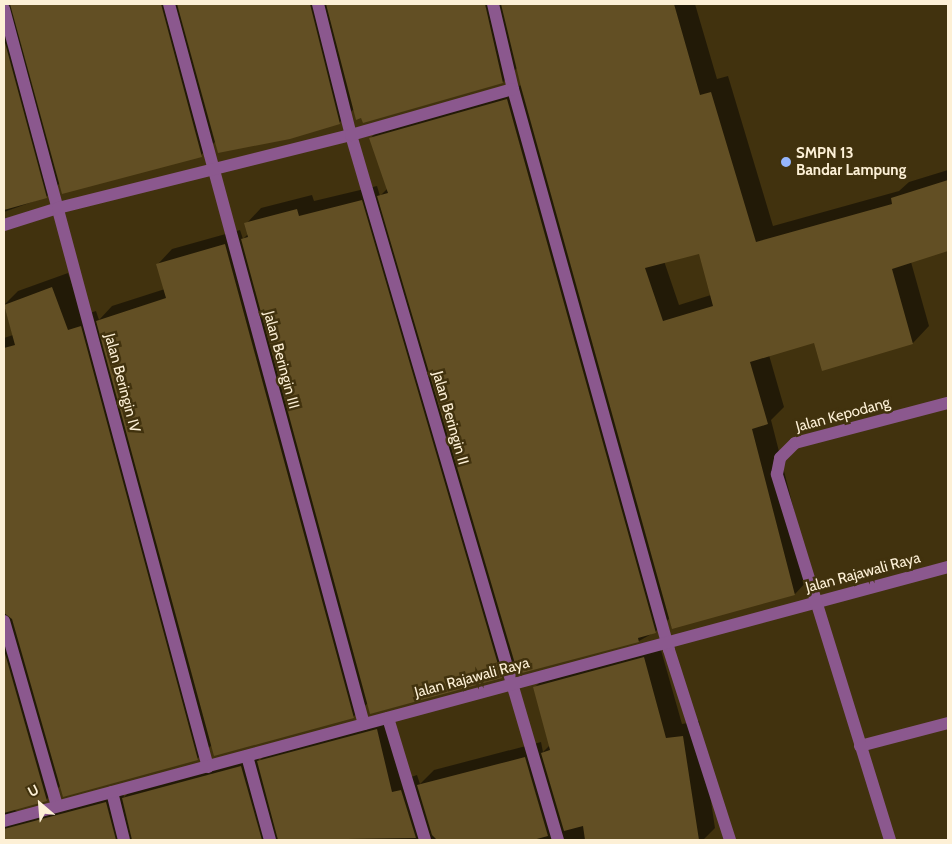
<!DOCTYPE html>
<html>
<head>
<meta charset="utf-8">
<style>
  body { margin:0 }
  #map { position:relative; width:952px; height:844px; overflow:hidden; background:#41320e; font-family:Cabin,sans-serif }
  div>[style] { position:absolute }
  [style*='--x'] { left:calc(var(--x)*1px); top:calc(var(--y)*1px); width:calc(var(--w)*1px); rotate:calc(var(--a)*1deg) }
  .shadow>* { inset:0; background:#0007 }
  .building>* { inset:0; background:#624f24 }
  .street>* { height:12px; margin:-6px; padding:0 6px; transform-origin:6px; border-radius:6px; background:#8b588e }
  .dots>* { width:14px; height:14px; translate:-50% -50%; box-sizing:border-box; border:2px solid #41320e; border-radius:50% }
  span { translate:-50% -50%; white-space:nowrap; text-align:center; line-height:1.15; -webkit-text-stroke:5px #41320e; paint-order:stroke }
  .poi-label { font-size:15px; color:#fdf0d6; font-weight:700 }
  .left { translate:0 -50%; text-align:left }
  .street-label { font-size:15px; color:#fdf0d6 }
  .frame { position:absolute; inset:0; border:5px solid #fdf0d6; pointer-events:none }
  .north { position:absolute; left:15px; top:779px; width:50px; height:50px; -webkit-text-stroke:4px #41320e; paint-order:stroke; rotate:333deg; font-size:14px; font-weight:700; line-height:20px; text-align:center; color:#fdf0d6 }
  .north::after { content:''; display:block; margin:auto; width:18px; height:22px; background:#fdf0d6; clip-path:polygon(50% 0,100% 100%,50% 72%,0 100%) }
</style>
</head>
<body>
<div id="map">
  <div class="shadow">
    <div style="clip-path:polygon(evenodd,4px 4px,695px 4px,717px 79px,728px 76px,773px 226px,899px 191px,909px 182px,948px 170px,948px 250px,911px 262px,929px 326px,913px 343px,815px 342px,769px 355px,784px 407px,771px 420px,811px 577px,795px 594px,672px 627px,670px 618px,655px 632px,639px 641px,518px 672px,516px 662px,501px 677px,368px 703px,353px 717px,212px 745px,197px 759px,61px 785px,46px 800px,13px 809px,22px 814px,121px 787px,124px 797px,139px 783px,257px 751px,259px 761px,274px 746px,392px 714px,408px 778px,417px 775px,420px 784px,434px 770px,541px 742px,543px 752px,550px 745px,534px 688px,550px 672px,659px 643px,682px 724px,699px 721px,715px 828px,703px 840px,4px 840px,4px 338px,13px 335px,4px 305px,18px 291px,68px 273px,83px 315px,96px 311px,99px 320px,112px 306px,165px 289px,158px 264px,172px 249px,240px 230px,243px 239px,248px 234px,246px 224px,261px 208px,312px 195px,314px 201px,377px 186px,380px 196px,388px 188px,370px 139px,384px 124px,522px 85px,518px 67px,503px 82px,354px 109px,339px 123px,216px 141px,201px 155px,60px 183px,46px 197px,4px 212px,4px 4px,700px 252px,711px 295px,679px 305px,664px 261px,700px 252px)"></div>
  </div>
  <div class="building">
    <div style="clip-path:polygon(10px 4px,161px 4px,202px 157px,62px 194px)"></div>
    <div style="clip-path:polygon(177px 4px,310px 4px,340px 124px,290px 139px,218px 153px)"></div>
    <div style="clip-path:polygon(326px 4px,485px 4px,503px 83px,363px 123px,361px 118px,356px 120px)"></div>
    <div style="clip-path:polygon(evenodd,501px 4px,674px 4px,700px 95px,711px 92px,756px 242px,892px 204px,891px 198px,948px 180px,948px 251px,892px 269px,913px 344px,822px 371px,814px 343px,750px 362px,768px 424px,752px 429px,795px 595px,672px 629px,521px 87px,501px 4px,699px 254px,713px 306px,663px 321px,645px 268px,699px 254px)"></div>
    <div style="clip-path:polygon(4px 39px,47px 198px,4px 210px)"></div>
    <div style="clip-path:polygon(507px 99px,656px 633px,638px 638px,639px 642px,518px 674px,377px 196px,388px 193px,369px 138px)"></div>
    <div style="clip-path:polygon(362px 200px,502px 678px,370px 714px,241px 239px,248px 237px,244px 223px,297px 209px,299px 216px)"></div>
    <div style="clip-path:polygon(225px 244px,354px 718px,214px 756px,96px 321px,166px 298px,156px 264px)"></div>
    <div style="clip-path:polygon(52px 287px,68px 330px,81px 326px,198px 760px,63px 797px,12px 619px,4px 613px,4px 348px,15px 345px,4px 305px)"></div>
    <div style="clip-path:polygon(4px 650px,47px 801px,4px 813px)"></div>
    <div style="clip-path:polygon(644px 657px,666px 738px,683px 736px,699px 840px,585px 840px,583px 826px,564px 831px,541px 753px,550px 750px,533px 687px)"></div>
    <div style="clip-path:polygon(377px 729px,392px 792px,401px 790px,416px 838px,278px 840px,257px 761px)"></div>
    <div style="clip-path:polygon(525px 757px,548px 836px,533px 840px,437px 840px,432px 835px,417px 785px)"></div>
    <div style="clip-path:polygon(241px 766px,262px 840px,132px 840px,122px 798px)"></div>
    <div style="clip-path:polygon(106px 802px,116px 840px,4px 840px,4px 829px)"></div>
  </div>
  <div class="street">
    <div style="--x:169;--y:4;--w:746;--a:74.85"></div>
    <div style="--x:318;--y:4;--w:135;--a:75.9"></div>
    <div style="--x:351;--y:135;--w:735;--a:73.64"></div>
    <div style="--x:493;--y:4;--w:87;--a:76.8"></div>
    <div style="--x:513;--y:89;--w:582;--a:74.46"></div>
    <div style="--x:669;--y:650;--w:200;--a:72.2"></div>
    <div style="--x:4;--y:9;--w:785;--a:74.94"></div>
    <div style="--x:4;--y:225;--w:57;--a:-17.5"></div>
    <div style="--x:58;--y:208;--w:302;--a:-14"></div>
    <div style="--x:351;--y:135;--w:168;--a:-15.9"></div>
    <div style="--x:4;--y:621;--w:192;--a:74"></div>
    <div style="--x:388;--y:718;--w:127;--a:73.1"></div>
    <div style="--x:860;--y:746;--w:91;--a:-14.6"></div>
    <div style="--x:247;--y:756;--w:87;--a:74.7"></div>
    <div style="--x:112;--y:792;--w:49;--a:76"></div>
    <div style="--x:4;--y:821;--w:978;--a:-15.06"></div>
    <div style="--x:890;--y:840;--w:383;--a:-107.2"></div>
    <div style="--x:777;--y:474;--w:16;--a:-79"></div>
    <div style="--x:780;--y:458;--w:21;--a:-45"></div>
    <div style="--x:795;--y:443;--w:158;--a:-14.7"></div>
  </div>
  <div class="dots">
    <div style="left:786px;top:162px;background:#96b6fd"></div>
  </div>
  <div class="poi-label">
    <span class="left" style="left:796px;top:162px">SMPN 13<br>Bandar Lampung</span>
  </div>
  <div class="street-label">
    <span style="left:281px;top:360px;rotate:75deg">Jalan Beringin III</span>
    <span style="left:122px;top:383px;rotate:75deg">Jalan Beringin IV</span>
    <span style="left:843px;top:415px;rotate:-15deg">Jalan Kepodang</span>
    <span style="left:450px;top:418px;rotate:74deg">Jalan Beringin II</span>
    <span style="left:863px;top:573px;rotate:-15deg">Jalan Rajawali Raya</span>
    <span style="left:472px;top:678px;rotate:-15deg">Jalan Rajawali Raya</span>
  </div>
  <div class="frame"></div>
  <div class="north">U</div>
</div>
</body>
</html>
